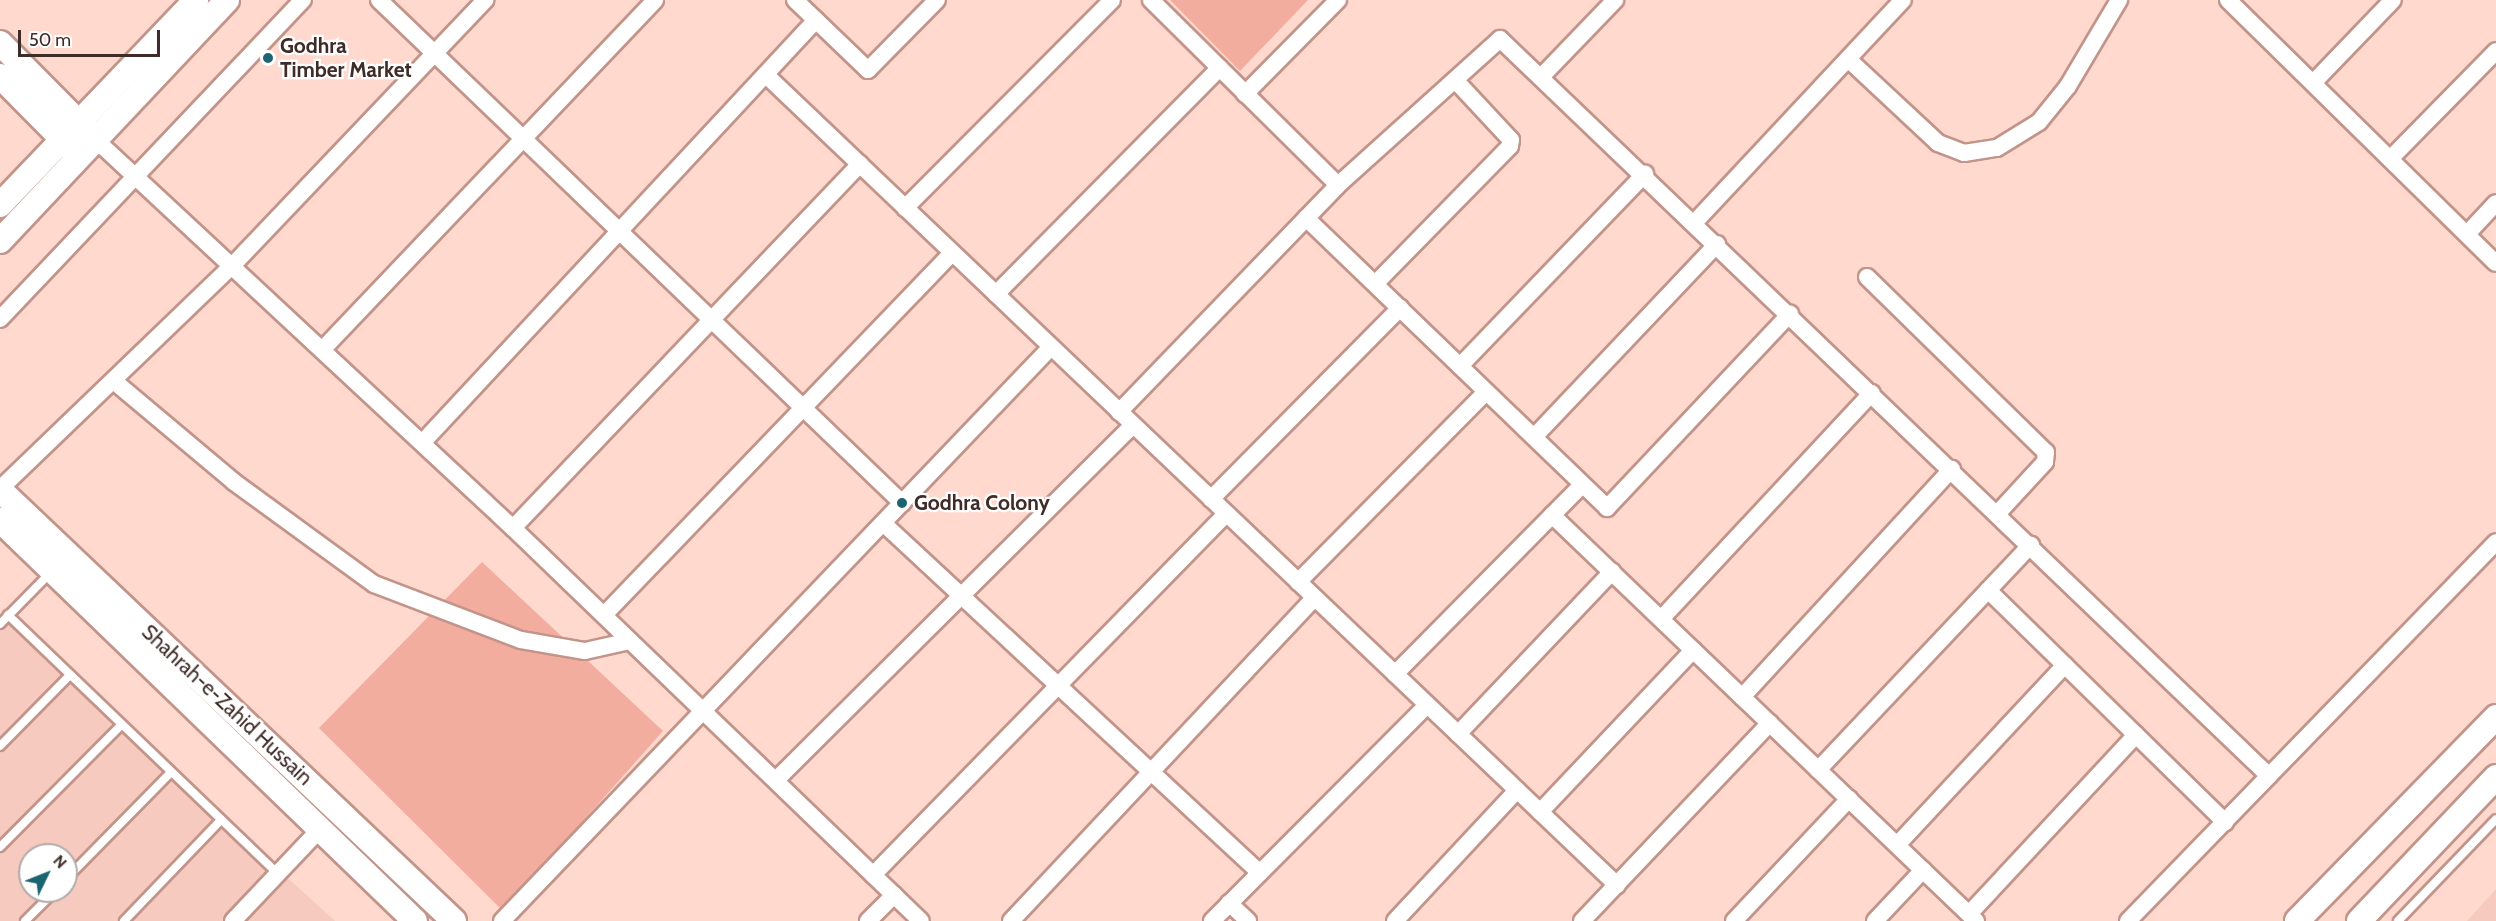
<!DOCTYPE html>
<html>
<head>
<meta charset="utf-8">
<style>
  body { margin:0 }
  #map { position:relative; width:2496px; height:921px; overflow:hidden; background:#ffd8ce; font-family:Cabin,sans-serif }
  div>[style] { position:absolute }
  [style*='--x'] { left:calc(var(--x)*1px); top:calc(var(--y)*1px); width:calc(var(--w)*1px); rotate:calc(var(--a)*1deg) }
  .built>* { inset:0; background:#f7cabf }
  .green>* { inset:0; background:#f2ad9e }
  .roads { filter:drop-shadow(2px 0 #c2948a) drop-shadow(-2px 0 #c2948a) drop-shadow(0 2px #c2948a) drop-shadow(0 -2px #c2948a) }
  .lane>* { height:8px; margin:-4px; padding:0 4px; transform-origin:4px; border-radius:4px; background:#fff }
  .street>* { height:16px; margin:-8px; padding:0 8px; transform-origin:8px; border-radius:8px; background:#fff }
  .secondary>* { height:24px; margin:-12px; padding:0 12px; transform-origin:12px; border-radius:12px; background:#fff }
  .dots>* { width:16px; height:16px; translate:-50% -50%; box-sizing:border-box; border:3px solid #fff; border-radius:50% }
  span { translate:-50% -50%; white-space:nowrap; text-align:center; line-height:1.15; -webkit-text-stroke:4.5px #fff; paint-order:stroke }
  .poi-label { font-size:21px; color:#3f2c28; font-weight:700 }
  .left { translate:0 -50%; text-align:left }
  .street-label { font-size:21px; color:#3f2c28 }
  .north { position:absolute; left:18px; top:843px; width:60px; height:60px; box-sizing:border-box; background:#fff; border:2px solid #b2aba9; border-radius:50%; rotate:47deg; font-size:16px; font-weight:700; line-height:24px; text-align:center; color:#3f2c28 }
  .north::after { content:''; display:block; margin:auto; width:21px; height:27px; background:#1b6472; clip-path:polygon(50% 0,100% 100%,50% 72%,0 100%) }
  .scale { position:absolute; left:18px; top:30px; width:142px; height:27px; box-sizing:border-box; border:3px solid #3f2c28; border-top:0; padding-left:8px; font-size:18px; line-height:21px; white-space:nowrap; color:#3f2c28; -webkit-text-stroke:4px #fff; paint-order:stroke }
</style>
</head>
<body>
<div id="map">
  <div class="built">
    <div style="clip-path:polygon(evenodd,0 616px,335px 921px,0 921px,0 616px,30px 855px,66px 855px,66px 891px,30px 891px,30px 855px)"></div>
    <div style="clip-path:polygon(2496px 889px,2496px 921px,2467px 921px)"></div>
  </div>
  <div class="green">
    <div style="clip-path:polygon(1170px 0,1308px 0,1240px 71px)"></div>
    <div style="clip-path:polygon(482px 562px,663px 731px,503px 911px,319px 728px)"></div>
  </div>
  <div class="roads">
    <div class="lane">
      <div style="--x:8;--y:615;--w:373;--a:43.8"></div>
      <div style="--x:0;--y:624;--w:74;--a:-45.5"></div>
      <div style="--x:0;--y:746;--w:100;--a:-45.4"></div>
      <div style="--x:0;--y:847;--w:172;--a:-45.2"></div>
      <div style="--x:66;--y:879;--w:148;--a:-45.5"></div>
      <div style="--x:25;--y:921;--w:42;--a:-45"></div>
      <div style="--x:124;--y:921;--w:139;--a:-46.2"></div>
      <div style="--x:2398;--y:921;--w:141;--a:-46.1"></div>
    </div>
    <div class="street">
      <div style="--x:379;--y:0;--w:726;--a:43.88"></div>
      <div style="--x:795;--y:0;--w:101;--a:43.8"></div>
      <div style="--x:868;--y:70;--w:98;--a:-45.4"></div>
      <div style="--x:1151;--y:0;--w:263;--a:44.7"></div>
      <div style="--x:2228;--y:0;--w:375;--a:44.5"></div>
      <div style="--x:1848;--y:59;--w:123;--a:43"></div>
      <div style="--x:1938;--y:143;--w:28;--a:21"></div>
      <div style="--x:1964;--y:153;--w:33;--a:-9"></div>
      <div style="--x:1997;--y:148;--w:49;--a:-31.8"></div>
      <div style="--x:2039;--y:122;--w:46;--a:-51.1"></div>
      <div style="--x:2068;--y:86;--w:100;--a:-59.3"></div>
      <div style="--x:766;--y:75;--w:1175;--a:43.59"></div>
      <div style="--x:1541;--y:77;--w:107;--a:-46.1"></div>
      <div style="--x:2313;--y:83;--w:115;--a:-46.1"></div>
      <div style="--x:1245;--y:94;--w:132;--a:-45.3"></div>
      <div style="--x:96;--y:140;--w:570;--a:42.94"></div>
      <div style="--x:513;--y:528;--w:566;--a:43.93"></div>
      <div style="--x:2390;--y:159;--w:151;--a:-45.5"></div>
      <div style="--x:905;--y:208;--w:293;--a:-45.1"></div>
      <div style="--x:1306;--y:218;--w:418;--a:43.9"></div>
      <div style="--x:1607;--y:508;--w:267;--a:-46.7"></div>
      <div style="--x:1695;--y:222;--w:304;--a:-46.9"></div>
      <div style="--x:2467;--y:234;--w:42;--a:-46.9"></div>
      <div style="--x:1867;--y:277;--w:250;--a:44.4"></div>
      <div style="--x:2046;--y:452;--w:10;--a:96"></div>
      <div style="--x:2045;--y:462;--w:69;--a:132.7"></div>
      <div style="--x:1375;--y:284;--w:193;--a:-45.6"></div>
      <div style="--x:1510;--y:146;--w:6;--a:-81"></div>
      <div style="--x:1511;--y:140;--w:82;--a:-133"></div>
      <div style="--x:996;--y:294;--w:318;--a:-45.3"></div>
      <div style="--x:0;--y:319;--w:440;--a:-46.5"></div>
      <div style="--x:322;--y:350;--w:483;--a:-46.4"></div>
      <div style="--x:1460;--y:366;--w:267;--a:-46.1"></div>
      <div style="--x:115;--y:382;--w:155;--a:40"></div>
      <div style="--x:234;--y:482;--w:173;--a:36.1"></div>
      <div style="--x:374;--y:584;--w:157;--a:20.9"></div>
      <div style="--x:521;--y:640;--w:65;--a:9.8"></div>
      <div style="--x:585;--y:651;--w:46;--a:-12.5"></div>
      <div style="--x:1119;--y:412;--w:315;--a:-46"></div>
      <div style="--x:1338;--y:185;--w:218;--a:-42"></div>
      <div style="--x:1500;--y:39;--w:1065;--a:43.78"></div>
      <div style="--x:1534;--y:437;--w:266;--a:-46.5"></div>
      <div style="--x:422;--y:443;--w:578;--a:-47.03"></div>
      <div style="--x:0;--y:489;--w:320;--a:-43.9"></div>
      <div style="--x:231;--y:267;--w:369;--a:-46.4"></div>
      <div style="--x:1211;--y:499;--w:269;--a:-45.3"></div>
      <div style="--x:1552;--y:515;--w:587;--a:43.76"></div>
      <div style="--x:883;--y:523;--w:514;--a:42.87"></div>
      <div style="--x:513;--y:528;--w:503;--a:-46.37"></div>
      <div style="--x:1298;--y:582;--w:267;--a:-45.3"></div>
      <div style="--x:1988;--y:590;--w:332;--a:44.4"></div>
      <div style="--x:604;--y:615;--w:502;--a:-46.13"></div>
      <div style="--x:1661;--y:619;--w:309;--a:-47"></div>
      <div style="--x:1395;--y:674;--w:266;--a:-45.3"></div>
      <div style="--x:1742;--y:697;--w:310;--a:-47.4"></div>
      <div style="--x:1458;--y:734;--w:224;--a:-46.5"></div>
      <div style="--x:1818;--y:770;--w:310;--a:-46.6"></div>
      <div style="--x:776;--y:780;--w:503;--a:-44.84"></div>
      <div style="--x:1540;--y:812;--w:223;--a:-46.6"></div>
      <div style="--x:1897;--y:845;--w:246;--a:-47"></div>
      <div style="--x:873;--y:875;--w:505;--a:-45.64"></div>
      <div style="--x:1229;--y:903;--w:26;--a:43"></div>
      <div style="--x:1969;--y:914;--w:245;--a:-47"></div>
      <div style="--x:233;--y:921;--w:125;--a:-46.6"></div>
      <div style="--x:502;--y:921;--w:794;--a:-46.28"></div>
      <div style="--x:868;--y:921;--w:37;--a:-45"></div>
      <div style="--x:1011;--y:921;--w:443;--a:-46.8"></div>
      <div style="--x:1212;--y:921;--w:305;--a:-45.1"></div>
      <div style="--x:1395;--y:921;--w:179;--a:-47"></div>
      <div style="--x:1582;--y:921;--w:273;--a:-46.5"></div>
      <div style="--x:1734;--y:921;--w:168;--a:-46.7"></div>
      <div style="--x:1875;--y:921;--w:70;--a:-46.7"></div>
      <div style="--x:2128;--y:921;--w:528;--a:-45.84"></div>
    </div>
    <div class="secondary">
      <div style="--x:0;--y:43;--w:127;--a:45.3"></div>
      <div style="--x:0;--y:76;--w:103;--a:45.4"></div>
      <div style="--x:0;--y:205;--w:284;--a:-46.3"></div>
      <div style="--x:0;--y:241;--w:331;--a:-46.7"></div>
      <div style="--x:0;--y:490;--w:626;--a:43.51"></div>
      <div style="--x:0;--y:520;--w:577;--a:44.02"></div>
      <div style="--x:2297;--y:921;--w:285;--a:-45.7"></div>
      <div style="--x:2359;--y:921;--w:199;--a:-46.4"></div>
    </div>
  </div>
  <div class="dots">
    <div style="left:268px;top:58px;background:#1b6472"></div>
    <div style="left:902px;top:503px;background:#1b6472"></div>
  </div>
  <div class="poi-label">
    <span class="left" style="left:280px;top:58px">Godhra<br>Timber Market</span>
    <span class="left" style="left:914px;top:503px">Godhra Colony</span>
  </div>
  <div class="street-label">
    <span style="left:227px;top:705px;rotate:43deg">Shahrah-e-Zahid Hussain</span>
  </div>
  <div class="north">N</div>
  <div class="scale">50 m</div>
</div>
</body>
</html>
